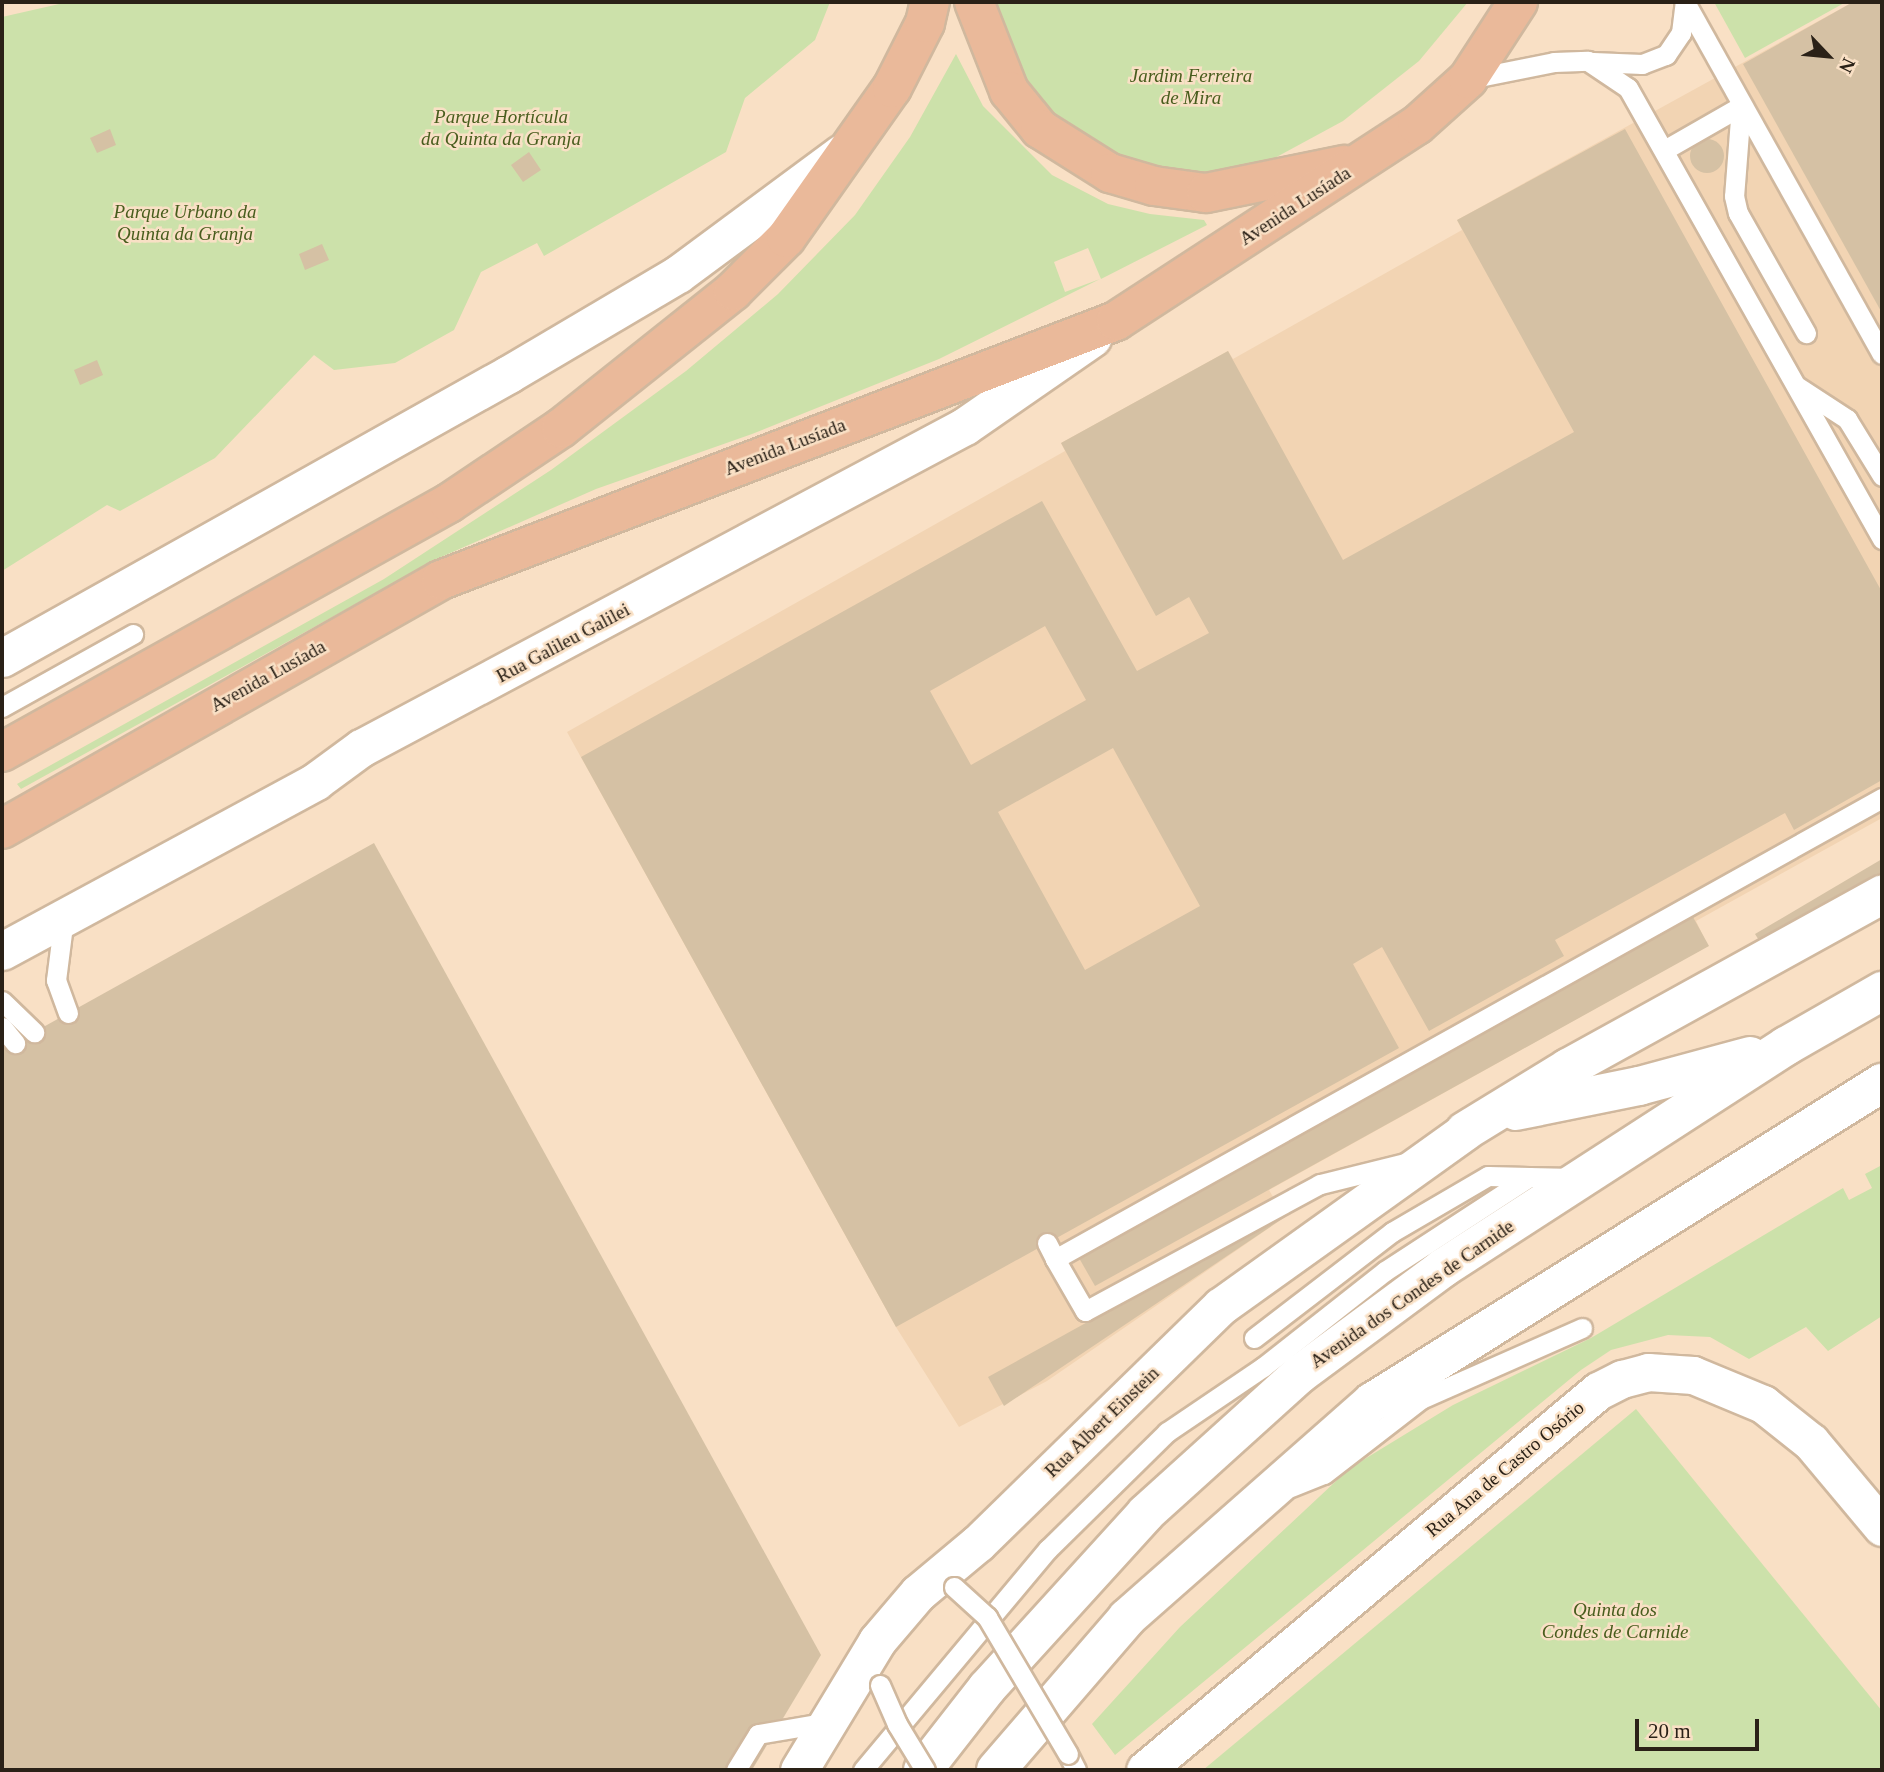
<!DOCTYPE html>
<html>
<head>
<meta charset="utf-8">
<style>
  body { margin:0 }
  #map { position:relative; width:1884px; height:1772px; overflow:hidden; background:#f9e0c5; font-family:"Times New Roman",serif }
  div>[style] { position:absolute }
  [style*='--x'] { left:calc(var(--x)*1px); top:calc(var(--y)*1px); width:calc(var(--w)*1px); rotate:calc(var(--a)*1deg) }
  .built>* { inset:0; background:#f2d4b3 }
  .green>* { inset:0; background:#cce1aa }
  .building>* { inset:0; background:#d5c1a4 }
  .round { border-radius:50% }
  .roads { filter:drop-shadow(2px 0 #d0b89e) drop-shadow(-2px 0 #d0b89e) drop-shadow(0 2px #d0b89e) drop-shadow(0 -2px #d0b89e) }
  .service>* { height:19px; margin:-9.5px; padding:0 9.5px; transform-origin:9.5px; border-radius:9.5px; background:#fff }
  .minor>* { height:37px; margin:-18.5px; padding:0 18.5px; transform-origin:18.5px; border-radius:18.5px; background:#fff }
  .secondary>* { height:38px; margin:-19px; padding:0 19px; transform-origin:19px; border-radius:19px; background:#fff }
  .primary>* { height:38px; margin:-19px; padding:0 19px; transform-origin:19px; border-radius:19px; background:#eab99a }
  .bridges { filter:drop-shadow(2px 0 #d0b89e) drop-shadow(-2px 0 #d0b89e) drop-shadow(0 2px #d0b89e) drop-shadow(0 -2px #d0b89e) }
  .service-bridge>* { height:19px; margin:-9.5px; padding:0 9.5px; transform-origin:9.5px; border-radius:9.5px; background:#fff }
  span { translate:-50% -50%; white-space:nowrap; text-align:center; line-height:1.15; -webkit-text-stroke:5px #f9e0c5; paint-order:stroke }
  .park-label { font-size:19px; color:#485d1d; font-style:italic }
  .street-label { font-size:19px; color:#2a2117 }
  .frame { position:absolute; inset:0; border:4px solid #2a2117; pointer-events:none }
  .north { position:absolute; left:1793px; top:21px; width:70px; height:70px; -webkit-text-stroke:5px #f9e0c5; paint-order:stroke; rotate:116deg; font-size:19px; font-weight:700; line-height:28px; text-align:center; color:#2a2117 }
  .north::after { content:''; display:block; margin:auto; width:24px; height:32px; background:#2a2117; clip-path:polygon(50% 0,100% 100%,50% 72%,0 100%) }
  .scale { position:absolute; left:1635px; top:1719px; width:124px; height:32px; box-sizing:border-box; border:4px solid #2a2117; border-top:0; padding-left:9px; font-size:21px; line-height:24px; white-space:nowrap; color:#2a2117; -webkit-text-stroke:5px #f9e0c5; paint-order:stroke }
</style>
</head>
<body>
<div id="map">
  <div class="built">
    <div style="clip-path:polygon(1853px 2px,1882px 2px,1882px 818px,1696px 921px,1708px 946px,1269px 1190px,1285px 1217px,1047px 1381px,959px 1427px,896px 1327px,567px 732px,1065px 451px,1061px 443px,1228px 351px,1233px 359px,1462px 230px,1457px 220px)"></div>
  </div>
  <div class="green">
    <div style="clip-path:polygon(68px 2px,830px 2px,815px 40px,745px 98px,726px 152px,544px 256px,537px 243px,481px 272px,454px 330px,395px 363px,334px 370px,314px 355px,215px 458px,120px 511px,107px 505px,2px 571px,2px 17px)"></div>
    <div style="clip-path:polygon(990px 2px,1468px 2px,1419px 61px,1343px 121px,1271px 160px,1207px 175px,1141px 168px,1080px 142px,1032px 97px)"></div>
    <div style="clip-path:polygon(1714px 2px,1846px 2px,1745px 58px)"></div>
    <div style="clip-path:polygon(956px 54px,983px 106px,1052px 175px,1108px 204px,1150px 214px,1204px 220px,1207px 225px,1101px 279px,1088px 248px,1054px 262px,1065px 292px,1100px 279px,939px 359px,752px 434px,596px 489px,439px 558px,21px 789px,17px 784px,384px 579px,551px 470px,686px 371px,778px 294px,855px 215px,910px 137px)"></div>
    <div style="clip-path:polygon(1882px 1165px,1882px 1316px,1828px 1351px,1806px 1327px,1749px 1359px,1710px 1337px,1668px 1335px,1611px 1350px,1581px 1370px,1115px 1755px,1092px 1724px,1180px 1627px,1350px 1468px,1453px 1405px,1591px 1338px,1843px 1188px,1849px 1200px,1872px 1188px,1865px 1174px)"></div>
    <div style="clip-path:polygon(1636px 1409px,1882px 1711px,1882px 1770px,1203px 1770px)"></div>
  </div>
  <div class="building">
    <div style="clip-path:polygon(1853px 2px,1882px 2px,1882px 313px,1743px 64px)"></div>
    <div style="clip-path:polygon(110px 129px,116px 145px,97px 153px,90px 138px)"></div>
    <div style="clip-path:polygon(evenodd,1625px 129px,1882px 592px,1882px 780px,1794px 830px,1785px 813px,1555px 940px,1564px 956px,1429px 1031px,1382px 947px,1353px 964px,1399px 1048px,896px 1327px,581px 757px,1042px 501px,1137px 671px,1209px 633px,1189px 597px,1156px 616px,1061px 443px,1228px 351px,1343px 560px,1574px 432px,1457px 220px,1625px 129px,1045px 626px,1086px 700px,971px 765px,930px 691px,1045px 626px,1625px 129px,1113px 748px,1200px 906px,1085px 970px,998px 812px,1113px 748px)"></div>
    <div class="round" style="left:1690px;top:139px;width:34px;height:34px"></div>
    <div style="clip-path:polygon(529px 152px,541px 170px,523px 182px,511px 165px)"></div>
    <div style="clip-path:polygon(322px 244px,329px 260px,305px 270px,299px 254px)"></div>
    <div style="clip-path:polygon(97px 360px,103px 375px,80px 385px,74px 370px)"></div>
    <div style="clip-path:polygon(374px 843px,821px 1655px,752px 1770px,2px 1770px,2px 1050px)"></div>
    <div style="clip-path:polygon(1882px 859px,1882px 875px,1760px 942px,1755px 934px)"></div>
    <div style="clip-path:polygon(1693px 917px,1709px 946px,1095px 1286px,1079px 1258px)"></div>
    <div style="clip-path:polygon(1283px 1214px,1285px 1217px,1004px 1406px,988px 1377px)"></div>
  </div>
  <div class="roads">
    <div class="service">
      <div style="--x:1685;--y:2;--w:403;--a:60.8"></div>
      <div style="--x:1593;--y:62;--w:49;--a:2.3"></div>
      <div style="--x:1642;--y:64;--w:26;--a:-21"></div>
      <div style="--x:1666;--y:55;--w:27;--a:-56"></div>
      <div style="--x:1681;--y:33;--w:31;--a:-83"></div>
      <div style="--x:1469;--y:79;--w:87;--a:-11.3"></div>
      <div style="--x:1554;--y:62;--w:34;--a:-2"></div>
      <div style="--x:1588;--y:61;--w:48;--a:34"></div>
      <div style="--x:1628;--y:88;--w:518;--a:60.61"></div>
      <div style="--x:1666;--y:149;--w:86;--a:-29.8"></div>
      <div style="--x:1741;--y:106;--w:90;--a:94.4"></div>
      <div style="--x:1734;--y:196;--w:17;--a:77"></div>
      <div style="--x:1738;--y:213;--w:138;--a:60.5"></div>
      <div style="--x:1798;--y:387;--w:59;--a:33.1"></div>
      <div style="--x:1847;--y:419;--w:67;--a:58.4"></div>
      <div style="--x:2;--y:707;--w:150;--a:-29.1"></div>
      <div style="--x:64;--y:917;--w:64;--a:97.2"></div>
      <div style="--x:56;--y:980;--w:35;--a:70"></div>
      <div style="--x:2;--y:1001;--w:45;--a:44.1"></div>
      <div style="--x:2;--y:1027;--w:21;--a:51"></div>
      <div style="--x:1405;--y:1163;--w:88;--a:166.1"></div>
      <div style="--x:1320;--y:1184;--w:267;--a:151.6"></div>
      <div style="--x:1085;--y:1311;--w:60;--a:-120"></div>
      <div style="--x:1055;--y:1259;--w:947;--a:-29.14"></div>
      <div style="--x:1047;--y:1243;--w:18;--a:63"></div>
      <div style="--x:1254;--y:1338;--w:174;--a:-37.5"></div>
      <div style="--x:1392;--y:1232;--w:111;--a:-30.3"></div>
      <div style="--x:1488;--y:1176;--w:41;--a:1.4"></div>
      <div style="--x:1291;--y:1487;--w:35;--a:-22"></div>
      <div style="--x:1324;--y:1474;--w:123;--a:-37.7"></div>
      <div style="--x:1421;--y:1399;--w:176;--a:-23.8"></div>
      <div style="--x:1068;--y:1754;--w:18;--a:63"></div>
      <div style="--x:736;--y:1770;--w:42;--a:-58.6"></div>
      <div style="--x:758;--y:1734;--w:71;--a:-9.7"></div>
      <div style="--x:863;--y:1770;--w:288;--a:-50.1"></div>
      <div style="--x:1048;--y:1549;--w:167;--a:-44.5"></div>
      <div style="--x:1167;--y:1432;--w:116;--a:-34.1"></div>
      <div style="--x:1263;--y:1367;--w:155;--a:-38.2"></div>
      <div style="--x:1385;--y:1271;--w:172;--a:-33.1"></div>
      <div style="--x:1529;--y:1177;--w:44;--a:1.3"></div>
    </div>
    <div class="minor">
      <div style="--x:2;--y:658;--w:581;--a:-29.26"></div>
      <div style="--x:509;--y:374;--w:196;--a:-30.6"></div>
      <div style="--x:678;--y:274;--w:202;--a:-36.5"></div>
      <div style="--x:2;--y:951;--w:357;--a:-28.4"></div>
      <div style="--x:316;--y:781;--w:56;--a:-36.3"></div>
      <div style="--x:361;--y:748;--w:684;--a:-28.06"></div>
      <div style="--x:965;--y:426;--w:155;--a:-34.7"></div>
      <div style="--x:799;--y:1770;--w:151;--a:-58.8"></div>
      <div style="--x:877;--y:1641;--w:63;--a:-49.5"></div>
      <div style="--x:918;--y:1593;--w:78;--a:-39.8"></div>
      <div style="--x:978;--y:1543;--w:339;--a:-44.3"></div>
      <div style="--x:1221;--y:1306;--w:300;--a:-35.6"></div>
      <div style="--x:1145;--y:1770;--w:591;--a:-39.92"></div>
      <div style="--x:1598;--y:1391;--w:27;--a:-27"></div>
      <div style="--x:1622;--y:1379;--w:27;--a:-15"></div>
      <div style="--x:1648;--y:1372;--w:45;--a:3.8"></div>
      <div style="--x:1693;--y:1375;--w:76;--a:22.5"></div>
      <div style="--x:1763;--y:1404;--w:61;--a:38.4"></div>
      <div style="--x:1811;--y:1442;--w:111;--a:50.1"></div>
    </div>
    <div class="secondary">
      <div style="--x:1516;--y:1111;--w:126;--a:-11.5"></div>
      <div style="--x:1639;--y:1086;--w:115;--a:-15.1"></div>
      <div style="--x:1465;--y:1131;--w:121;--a:-31.5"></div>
      <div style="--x:1568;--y:1068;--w:359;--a:-28.9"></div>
      <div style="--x:923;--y:1770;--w:104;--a:-52"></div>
      <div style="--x:987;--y:1688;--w:236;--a:-47.7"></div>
      <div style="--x:1146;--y:1513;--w:207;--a:-42.1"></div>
      <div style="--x:1300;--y:1374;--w:178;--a:-36.5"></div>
      <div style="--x:1443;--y:1268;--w:409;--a:-32.9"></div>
      <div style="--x:1786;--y:1046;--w:111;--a:-29.8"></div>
      <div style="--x:996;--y:1770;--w:201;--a:-49.2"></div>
      <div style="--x:1127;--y:1618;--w:327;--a:-41.4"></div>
      <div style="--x:1372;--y:1402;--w:602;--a:-32.03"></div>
    </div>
    <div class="primary">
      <div style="--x:974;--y:2;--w:96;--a:68.5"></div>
      <div style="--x:1009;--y:91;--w:49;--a:50.8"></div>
      <div style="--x:1040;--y:129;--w:83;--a:32.2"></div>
      <div style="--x:1110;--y:173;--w:46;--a:16.5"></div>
      <div style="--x:1154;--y:186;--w:52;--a:7.7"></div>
      <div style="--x:1206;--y:193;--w:141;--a:-11.5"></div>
      <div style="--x:2;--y:752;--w:512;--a:-29.12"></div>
      <div style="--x:449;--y:503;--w:135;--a:-33.8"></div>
      <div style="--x:561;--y:428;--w:220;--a:-38.5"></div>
      <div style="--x:733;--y:291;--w:75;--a:-45"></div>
      <div style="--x:786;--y:238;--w:184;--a:-54.8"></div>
      <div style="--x:892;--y:88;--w:73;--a:-63.1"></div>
      <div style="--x:925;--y:23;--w:22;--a:-77"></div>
      <div style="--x:2;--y:829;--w:505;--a:-29.56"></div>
      <div style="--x:441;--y:580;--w:723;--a:-20.99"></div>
      <div style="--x:1116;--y:321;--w:359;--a:-33.1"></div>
      <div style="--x:1417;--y:125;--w:69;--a:-42"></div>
      <div style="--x:1468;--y:79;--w:92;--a:-57"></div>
    </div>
  </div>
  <div class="bridges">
    <div class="service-bridge">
      <div style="--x:954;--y:1587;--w:45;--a:42.3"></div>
      <div style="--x:987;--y:1617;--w:159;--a:59.4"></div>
      <div style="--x:880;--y:1685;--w:43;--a:66.4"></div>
      <div style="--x:897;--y:1724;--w:54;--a:58.7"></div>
    </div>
  </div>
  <div class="park-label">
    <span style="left:1191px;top:87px">Jardim Ferreira<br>de Mira</span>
    <span style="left:501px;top:128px">Parque Hortícula<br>da Quinta da Granja</span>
    <span style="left:185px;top:223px">Parque Urbano da<br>Quinta da Granja</span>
    <span style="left:1615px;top:1621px">Quinta dos<br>Condes de Carnide</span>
  </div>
  <div class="street-label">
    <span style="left:1295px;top:206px;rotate:-33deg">Avenida Lusíada</span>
    <span style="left:785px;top:447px;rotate:-21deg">Avenida Lusíada</span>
    <span style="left:563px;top:643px;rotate:-28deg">Rua Galileu Galilei</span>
    <span style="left:268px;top:676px;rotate:-29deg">Avenida Lusíada</span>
    <span style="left:1412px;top:1294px;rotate:-35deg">Avenida dos Condes de Carnide</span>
    <span style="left:1102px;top:1422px;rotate:-44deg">Rua Albert Einstein</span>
    <span style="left:1505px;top:1469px;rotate:-40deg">Rua Ana de Castro Osório</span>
  </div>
  <div class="frame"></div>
  <div class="north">N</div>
  <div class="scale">20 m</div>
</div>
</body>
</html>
